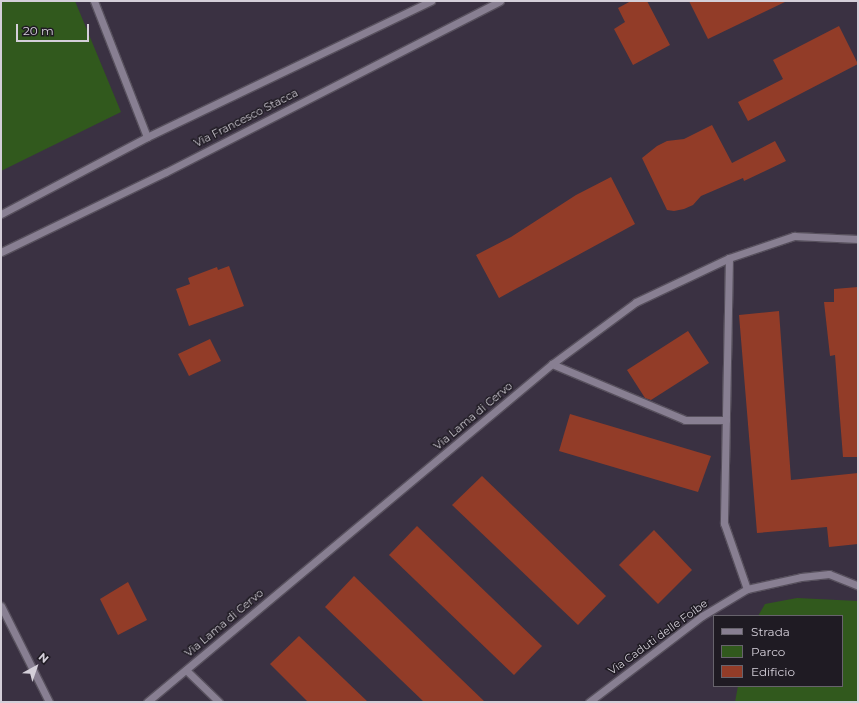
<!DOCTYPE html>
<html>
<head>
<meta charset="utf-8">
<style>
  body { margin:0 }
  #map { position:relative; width:859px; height:703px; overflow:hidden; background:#3a3142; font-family:Montserrat,sans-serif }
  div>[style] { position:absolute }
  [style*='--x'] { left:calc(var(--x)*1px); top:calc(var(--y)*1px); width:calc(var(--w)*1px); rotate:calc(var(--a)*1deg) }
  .green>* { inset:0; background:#31591d }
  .building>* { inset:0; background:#923c28 }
  .roads { filter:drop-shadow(1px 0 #57505d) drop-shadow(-1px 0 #57505d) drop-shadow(0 1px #57505d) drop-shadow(0 -1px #57505d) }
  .minor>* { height:7px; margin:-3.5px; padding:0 3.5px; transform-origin:3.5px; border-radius:3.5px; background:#887f92 }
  span { translate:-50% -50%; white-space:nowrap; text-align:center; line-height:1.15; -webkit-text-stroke:3px #1f1b23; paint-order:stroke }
  .street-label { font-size:11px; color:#d4cfd9 }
  .frame { position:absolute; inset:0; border:2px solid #d4cfd9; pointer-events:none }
  .legend { position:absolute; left:713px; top:615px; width:130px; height:72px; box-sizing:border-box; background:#1f1b23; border:1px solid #67636c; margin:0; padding:5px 7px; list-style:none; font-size:12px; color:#d4cfd9 }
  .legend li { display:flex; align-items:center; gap:8px; height:20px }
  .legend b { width:20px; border:1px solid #67636c }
  .north { position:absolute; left:16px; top:647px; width:40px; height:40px; -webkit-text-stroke:3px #1f1b23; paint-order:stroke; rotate:40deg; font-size:11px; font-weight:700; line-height:16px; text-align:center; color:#d4cfd9 }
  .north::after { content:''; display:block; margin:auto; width:14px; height:18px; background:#d4cfd9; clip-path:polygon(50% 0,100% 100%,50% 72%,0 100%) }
  .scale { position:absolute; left:16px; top:24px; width:73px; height:18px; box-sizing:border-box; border:2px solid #d4cfd9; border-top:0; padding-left:5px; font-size:12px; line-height:14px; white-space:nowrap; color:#d4cfd9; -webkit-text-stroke:3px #1f1b23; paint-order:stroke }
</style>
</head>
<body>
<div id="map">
  <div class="green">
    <div style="clip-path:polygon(1px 1px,75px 1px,121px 112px,1px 171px)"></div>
    <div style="clip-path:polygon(797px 598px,858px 601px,858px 702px,735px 702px,738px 686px,842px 686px,842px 616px,758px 616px,765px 604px)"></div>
  </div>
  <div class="building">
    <div style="clip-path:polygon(631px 1px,647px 1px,670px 45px,633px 65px,614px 29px,625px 22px,618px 8px)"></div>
    <div style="clip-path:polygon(689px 1px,787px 1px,708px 39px)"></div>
    <div style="clip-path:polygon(839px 26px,858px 64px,748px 121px,738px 102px,783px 79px,773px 60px)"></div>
    <div style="clip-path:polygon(712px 125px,732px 163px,775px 141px,786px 161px,744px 181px,743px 178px,701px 196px,693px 205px,684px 209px,674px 211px,667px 210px,642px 158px,657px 146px,667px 141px,684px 139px)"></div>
    <div style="clip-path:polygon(611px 177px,635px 224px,499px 298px,476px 255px,511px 237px,576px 195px)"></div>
    <div style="clip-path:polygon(229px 266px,244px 306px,189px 326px,176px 289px,190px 284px,188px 278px,217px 267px,218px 270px)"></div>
    <div style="clip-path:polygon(858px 287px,858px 457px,843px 457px,835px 355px,830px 356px,824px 302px,834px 302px,834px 289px)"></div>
    <div style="clip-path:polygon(779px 311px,791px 480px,858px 473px,858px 544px,829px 547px,827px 527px,757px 533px,739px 315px)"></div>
    <div style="clip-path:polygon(688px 331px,709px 363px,651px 400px,645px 398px,627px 370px)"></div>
    <div style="clip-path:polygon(210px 339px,221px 361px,189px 376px,178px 354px)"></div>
    <div style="clip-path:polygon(570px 414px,711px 456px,698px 492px,559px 451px)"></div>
    <div style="clip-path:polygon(482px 476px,606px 596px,578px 625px,452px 505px)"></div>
    <div style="clip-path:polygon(417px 526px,542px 646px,514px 675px,389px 555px)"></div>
    <div style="clip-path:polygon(654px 530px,692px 570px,658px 604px,619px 565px)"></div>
    <div style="clip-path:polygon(354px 576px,485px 702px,424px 702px,325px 607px)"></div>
    <div style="clip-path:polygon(128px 582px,147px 620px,118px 635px,100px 599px)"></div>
    <div style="clip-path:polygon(299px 636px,368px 702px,308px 702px,270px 664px)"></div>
  </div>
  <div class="roads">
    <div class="minor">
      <div style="--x:94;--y:1;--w:146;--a:68.7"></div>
      <div style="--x:1;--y:214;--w:165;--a:-27.8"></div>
      <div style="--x:147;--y:137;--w:315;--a:-25.6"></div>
      <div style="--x:1;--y:252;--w:183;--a:-25.9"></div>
      <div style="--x:166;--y:172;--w:375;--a:-27.1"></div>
      <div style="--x:729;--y:258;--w:265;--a:91.1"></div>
      <div style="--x:724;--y:523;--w:70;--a:70.8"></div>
      <div style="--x:552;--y:364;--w:144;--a:22.8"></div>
      <div style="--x:685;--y:420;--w:41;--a:0"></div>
      <div style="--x:1;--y:606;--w:107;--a:63.4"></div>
      <div style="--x:186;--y:670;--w:46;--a:44.1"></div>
      <div style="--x:147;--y:702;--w:528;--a:-39.85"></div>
      <div style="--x:552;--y:364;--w:104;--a:-36.4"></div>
      <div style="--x:636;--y:302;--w:103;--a:-25.3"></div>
      <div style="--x:729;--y:258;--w:69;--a:-18.7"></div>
      <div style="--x:794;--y:236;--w:64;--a:2.7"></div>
      <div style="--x:589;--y:702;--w:142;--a:-37.3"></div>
      <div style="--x:702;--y:616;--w:52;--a:-31"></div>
      <div style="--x:747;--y:589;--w:55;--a:-12.5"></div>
      <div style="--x:801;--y:577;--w:28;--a:-6"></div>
      <div style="--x:829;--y:574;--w:31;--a:22"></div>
    </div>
  </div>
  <div class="street-label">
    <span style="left:246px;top:118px;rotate:-27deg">Via Francesco Stacca</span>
    <span style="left:473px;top:416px;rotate:-40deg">Via Lama di Cervo</span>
    <span style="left:224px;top:623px;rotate:-40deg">Via Lama di Cervo</span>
    <span style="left:658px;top:637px;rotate:-36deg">Via Caduti delle Foibe</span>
  </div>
  <div class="frame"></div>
  <ul class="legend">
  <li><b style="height:5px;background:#887f92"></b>Strada</li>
  <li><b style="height:11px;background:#31591d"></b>Parco</li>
  <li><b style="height:11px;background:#923c28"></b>Edificio</li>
  </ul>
  <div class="north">N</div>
  <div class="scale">20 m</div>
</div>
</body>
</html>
